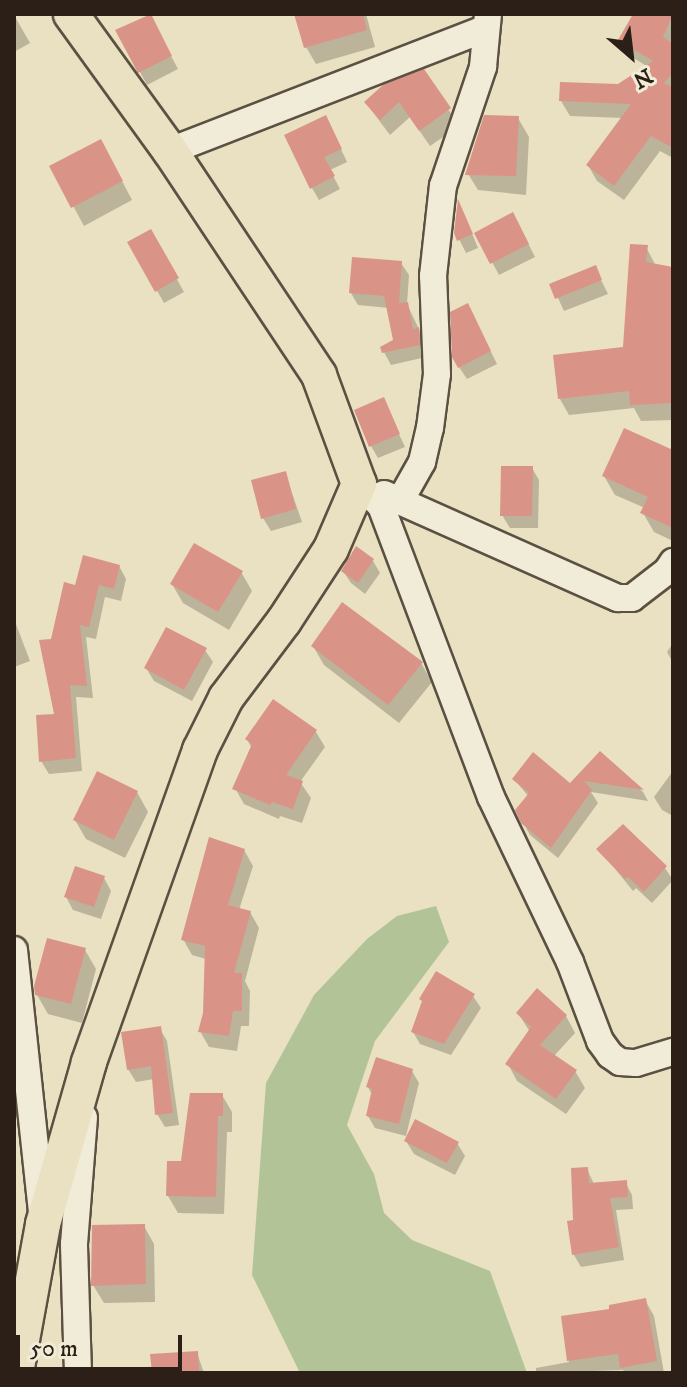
<!DOCTYPE html>
<html>
<head>
<meta charset="utf-8">
<style>
  body { margin:0 }
  #map { position:relative; width:687px; height:1387px; overflow:hidden; background:#eae1c2; font-family:"IM FELL DW Pica",serif }
  div>[style] { position:absolute }
  [style*='--x'] { left:calc(var(--x)*1px); top:calc(var(--y)*1px); width:calc(var(--w)*1px); rotate:calc(var(--a)*1deg) }
  .green>* { inset:0; background:#b2c497 }
  .shadow>* { inset:0; background:#0003 }
  .building>* { inset:0; background:#d99487 }
  .roads { filter:drop-shadow(2px 0 #5c5042) drop-shadow(-2px 0 #5c5042) drop-shadow(0 2px #5c5042) drop-shadow(0 -2px #5c5042) }
  .minor>* { height:26px; margin:-13px; padding:0 13px; transform-origin:13px; border-radius:13px; background:#f1ecd7 }
  .major>* { height:34px; margin:-17px; padding:0 17px; transform-origin:17px; border-radius:17px; background:#eae1c2 }
  span { translate:-50% -50%; white-space:nowrap; text-align:center; line-height:1.15; -webkit-text-stroke:7px #f1ecd7; paint-order:stroke }
  .frame { position:absolute; inset:0; border:16px solid #2c1f17; pointer-events:none }
  .north { position:absolute; left:591px; top:16px; width:80px; height:80px; -webkit-text-stroke:6px #f1ecd7; paint-order:stroke; rotate:152deg; font-size:22px; font-weight:700; line-height:32px; text-align:center; color:#2c1f17 }
  .north::after { content:''; display:block; margin:auto; width:28px; height:36px; background:#2c1f17; clip-path:polygon(50% 0,100% 100%,50% 72%,0 100%) }
  .scale { position:absolute; left:16px; top:1335px; width:166px; height:36px; box-sizing:border-box; border:4px solid #2c1f17; border-top:0; padding-left:10px; font-size:24px; line-height:28px; white-space:nowrap; color:#2c1f17; -webkit-text-stroke:6px #f1ecd7; paint-order:stroke }
</style>
</head>
<body>
<div id="map">
  <div class="green">
    <div style="clip-path:polygon(436px 906px,449px 942px,375px 1041px,347px 1125px,374px 1174px,384px 1213px,412px 1240px,490px 1271px,527px 1373px,300px 1373px,252px 1275px,266px 1083px,314px 995px,367px 939px,397px 916px)"></div>
  </div>
  <div class="shadow">
    <div style="clip-path:polygon(297px 14px,366px 14px,375px 47px,316px 64px,306px 47px)"></div>
    <div style="clip-path:polygon(636px 14px,673px 15px,673px 158px,660px 151px,624px 200px,597px 181px,588px 165px,623px 118px,570px 116px,561px 101px,619px 86px,648px 67px,629px 55px,620px 40px)"></div>
    <div style="clip-path:polygon(14px 15px,30px 43px,14px 52px)"></div>
    <div style="clip-path:polygon(156px 28px,178px 69px,147px 85px,118px 31px)"></div>
    <div style="clip-path:polygon(424px 72px,459px 126px,430px 146px,410px 117px,390px 135px,366px 103px)"></div>
    <div style="clip-path:polygon(518px 118px,529px 137px,526px 195px,478px 190px,467px 172px)"></div>
    <div style="clip-path:polygon(332px 130px,347px 162px,330px 170px,340px 189px,319px 200px,312px 188px)"></div>
    <div style="clip-path:polygon(111px 160px,132px 200px,84px 226px,52px 167px)"></div>
    <div style="clip-path:polygon(464px 214px,478px 248px,466px 253px,456px 233px)"></div>
    <div style="clip-path:polygon(520px 227px,535px 257px,499px 275px,477px 234px)"></div>
    <div style="clip-path:polygon(150px 231px,184px 292px,164px 303px,130px 243px)"></div>
    <div style="clip-path:polygon(646px 247px,656px 266px,673px 269px,673px 420px,641px 421px,634px 408px,569px 415px,560px 399px,625px 349px)"></div>
    <div style="clip-path:polygon(401px 263px,409px 275px,407px 304px,425px 342px,426px 357px,391px 365px,384px 352px,396px 341px,389px 308px,358px 305px,351px 293px)"></div>
    <div style="clip-path:polygon(595px 268px,608px 294px,564px 311px,552px 285px)"></div>
    <div style="clip-path:polygon(474px 318px,497px 364px,467px 379px,459px 367px)"></div>
    <div style="clip-path:polygon(383px 400px,405px 447px,378px 458px,371px 446px)"></div>
    <div style="clip-path:polygon(673px 449px,673px 541px,654px 532px,643px 513px,645px 508px,615px 495px,604px 476px)"></div>
    <div style="clip-path:polygon(532px 468px,539px 480px,538px 528px,510px 528px,502px 515px)"></div>
    <div style="clip-path:polygon(285px 473px,302px 522px,271px 531px,263px 518px)"></div>
    <div style="clip-path:polygon(356px 549px,373px 561px,380px 573px,365px 594px,351px 583px,343px 571px)"></div>
    <div style="clip-path:polygon(119px 566px,126px 579px,121px 601px,105px 597px,96px 639px,86px 637px,93px 698px,76px 697px,82px 771px,49px 774px,41px 761px,57px 716px,53px 641px,77px 587px)"></div>
    <div style="clip-path:polygon(241px 572px,252px 591px,229px 630px,183px 603px,172px 584px)"></div>
    <div style="clip-path:polygon(14px 619px,30px 661px,14px 667px)"></div>
    <div style="clip-path:polygon(673px 643px,673px 663px,667px 652px)"></div>
    <div style="clip-path:polygon(313px 646px,421px 663px,432px 682px,399px 723px,324px 665px)"></div>
    <div style="clip-path:polygon(205px 650px,213px 662px,192px 701px,154px 681px,146px 668px)"></div>
    <div style="clip-path:polygon(316px 732px,325px 747px,300px 782px,311px 798px,302px 823px,280px 816px,279px 819px,244px 804px,235px 788px,252px 749px,247px 739px)"></div>
    <div style="clip-path:polygon(600px 754px,643px 792px,648px 801px,591px 792px,598px 803px,558px 858px,530px 835px,523px 822px,529px 797px,514px 779px,570px 786px)"></div>
    <div style="clip-path:polygon(673px 771px,673px 816px,662px 810px,654px 797px)"></div>
    <div style="clip-path:polygon(137px 792px,148px 812px,125px 858px,86px 839px,75px 820px)"></div>
    <div style="clip-path:polygon(599px 849px,665px 868px,673px 880px,652px 903px,636px 888px,633px 891px)"></div>
    <div style="clip-path:polygon(244px 850px,253px 866px,239px 910px,250px 912px,259px 928px,245px 981px,250px 991px,249px 1026px,241px 1026px,237px 1051px,209px 1047px,200px 1031px,205px 1014px,206px 959px,192px 955px,183px 939px)"></div>
    <div style="clip-path:polygon(104px 878px,111px 891px,101px 919px,73px 910px,66px 897px)"></div>
    <div style="clip-path:polygon(85px 950px,96px 969px,82px 1023px,48px 1014px,37px 995px)"></div>
    <div style="clip-path:polygon(473px 996px,481px 1008px,451px 1055px,420px 1044px,413px 1032px)"></div>
    <div style="clip-path:polygon(518px 1013px,566px 1016px,575px 1033px,554px 1056px,575px 1071px,585px 1088px,566px 1114px,517px 1081px,508px 1064px,530px 1032px)"></div>
    <div style="clip-path:polygon(160px 1029px,167px 1041px,179px 1125px,165px 1127px,157px 1114px,154px 1079px,136px 1082px,128px 1069px)"></div>
    <div style="clip-path:polygon(412px 1071px,419px 1083px,406px 1136px,375px 1128px,368px 1116px,372px 1095px,368px 1087px)"></div>
    <div style="clip-path:polygon(222px 1095px,232px 1112px,232px 1132px,227px 1132px,224px 1214px,178px 1213px,168px 1196px)"></div>
    <div style="clip-path:polygon(406px 1141px,457px 1143px,465px 1156px,455px 1175px,414px 1154px)"></div>
    <div style="clip-path:polygon(587px 1169px,594px 1184px,625px 1182px,632px 1195px,633px 1209px,616px 1210px,624px 1260px,581px 1267px,574px 1255px,575px 1221px)"></div>
    <div style="clip-path:polygon(144px 1226px,154px 1244px,155px 1302px,104px 1303px,93px 1285px)"></div>
    <div style="clip-path:polygon(645px 1300px,654px 1316px,664px 1373px,625px 1373px,623px 1370px,536px 1373px,536px 1368px,569px 1362px,563px 1318px,612px 1311px)"></div>
    <div style="clip-path:polygon(197px 1353px,204px 1373px,154px 1373px)"></div>
  </div>
  <div class="building">
    <div style="clip-path:polygon(151px 14px,172px 56px,138px 73px,115px 30px)"></div>
    <div style="clip-path:polygon(294px 14px,363px 14px,367px 30px,304px 48px)"></div>
    <div style="clip-path:polygon(633px 14px,673px 14px,663px 37px,673px 44px,673px 73px,664px 83px,673px 87px,673px 148px,651px 136px,614px 186px,586px 165px,631px 104px,559px 101px,560px 82px,618px 84px,653px 61px,618px 40px)"></div>
    <div style="clip-path:polygon(424px 69px,451px 108px,419px 131px,399px 102px,380px 120px,364px 102px,383px 85px)"></div>
    <div style="clip-path:polygon(326px 115px,342px 149px,324px 157px,335px 176px,310px 189px,284px 135px)"></div>
    <div style="clip-path:polygon(484px 115px,519px 116px,516px 176px,465px 175px)"></div>
    <div style="clip-path:polygon(101px 139px,123px 181px,71px 208px,49px 166px)"></div>
    <div style="clip-path:polygon(458px 199px,473px 234px,457px 241px,454px 233px)"></div>
    <div style="clip-path:polygon(513px 212px,529px 244px,490px 264px,474px 233px)"></div>
    <div style="clip-path:polygon(151px 229px,179px 278px,155px 292px,127px 242px)"></div>
    <div style="clip-path:polygon(630px 244px,648px 245px,646px 262px,673px 267px,673px 403px,630px 405px,629px 391px,558px 399px,553px 355px,623px 347px)"></div>
    <div style="clip-path:polygon(352px 257px,402px 261px,399px 303px,408px 302px,413px 330px,419px 327px,420px 345px,382px 353px,380px 347px,393px 340px,384px 296px,349px 293px)"></div>
    <div style="clip-path:polygon(596px 265px,602px 280px,555px 299px,549px 284px)"></div>
    <div style="clip-path:polygon(468px 303px,491px 351px,458px 368px,452px 357px,450px 312px)"></div>
    <div style="clip-path:polygon(384px 397px,400px 434px,369px 447px,354px 410px)"></div>
    <div style="clip-path:polygon(624px 428px,673px 450px,673px 528px,640px 513px,648px 497px,602px 476px)"></div>
    <div style="clip-path:polygon(501px 466px,533px 466px,532px 516px,500px 516px)"></div>
    <div style="clip-path:polygon(286px 471px,296px 509px,261px 519px,251px 480px)"></div>
    <div style="clip-path:polygon(194px 543px,243px 571px,218px 612px,170px 584px)"></div>
    <div style="clip-path:polygon(356px 546px,374px 559px,358px 583px,341px 571px)"></div>
    <div style="clip-path:polygon(83px 555px,120px 565px,114px 589px,99px 585px,89px 627px,80px 625px,87px 686px,70px 685px,76px 758px,39px 762px,36px 715px,54px 714px,39px 640px,51px 639px,64px 582px,75px 585px)"></div>
    <div style="clip-path:polygon(342px 602px,423px 662px,388px 705px,311px 646px)"></div>
    <div style="clip-path:polygon(166px 627px,207px 648px,184px 690px,144px 668px)"></div>
    <div style="clip-path:polygon(273px 699px,317px 730px,286px 775px,303px 781px,293px 809px,272px 802px,270px 805px,232px 789px,252px 744px,245px 739px)"></div>
    <div style="clip-path:polygon(600px 751px,644px 790px,584px 781px,592px 790px,551px 848px,521px 823px,515px 810px,529px 793px,512px 779px,533px 752px,570px 783px)"></div>
    <div style="clip-path:polygon(97px 771px,138px 791px,114px 840px,73px 820px)"></div>
    <div style="clip-path:polygon(623px 824px,667px 866px,644px 892px,628px 877px,625px 879px,596px 849px)"></div>
    <div style="clip-path:polygon(209px 837px,245px 849px,228px 905px,251px 911px,234px 973px,242px 973px,242px 1011px,233px 1011px,229px 1036px,198px 1032px,203px 1013px,205px 946px,181px 940px)"></div>
    <div style="clip-path:polygon(75px 866px,105px 876px,94px 907px,64px 897px)"></div>
    <div style="clip-path:polygon(47px 938px,86px 948px,71px 1004px,35px 995px,34px 986px)"></div>
    <div style="clip-path:polygon(436px 971px,475px 994px,444px 1044px,411px 1032px,422px 1001px,419px 999px)"></div>
    <div style="clip-path:polygon(537px 988px,567px 1015px,540px 1045px,577px 1070px,556px 1099px,505px 1064px,531px 1027px,516px 1013px)"></div>
    <div style="clip-path:polygon(161px 1026px,173px 1113px,155px 1115px,151px 1066px,127px 1070px,121px 1032px)"></div>
    <div style="clip-path:polygon(376px 1057px,413px 1069px,399px 1124px,366px 1116px,372px 1089px,366px 1087px)"></div>
    <div style="clip-path:polygon(190px 1093px,223px 1093px,223px 1116px,218px 1116px,216px 1197px,166px 1196px,167px 1161px,181px 1161px)"></div>
    <div style="clip-path:polygon(415px 1119px,459px 1142px,447px 1163px,404px 1141px)"></div>
    <div style="clip-path:polygon(588px 1167px,589px 1183px,627px 1180px,628px 1197px,610px 1198px,619px 1247px,572px 1255px,567px 1221px,573px 1220px,571px 1168px)"></div>
    <div style="clip-path:polygon(145px 1224px,146px 1284px,91px 1286px,92px 1225px)"></div>
    <div style="clip-path:polygon(646px 1298px,657px 1361px,620px 1368px,618px 1354px,567px 1361px,561px 1316px,609px 1309px,609px 1305px)"></div>
    <div style="clip-path:polygon(198px 1351px,199px 1373px,152px 1373px,150px 1354px)"></div>
  </div>
  <div class="roads">
    <div class="minor">
      <div style="--x:170;--y:151;--w:337;--a:-21.2"></div>
      <div style="--x:359;--y:484;--w:31;--a:45"></div>
      <div style="--x:381;--y:506;--w:311;--a:69.3"></div>
      <div style="--x:491;--y:797;--w:183;--a:64.4"></div>
      <div style="--x:570;--y:962;--w:85;--a:69.2"></div>
      <div style="--x:600;--y:1041;--w:17;--a:54"></div>
      <div style="--x:610;--y:1055;--w:12;--a:35"></div>
      <div style="--x:620;--y:1062;--w:16;--a:4"></div>
      <div style="--x:636;--y:1063;--w:39;--a:-17"></div>
      <div style="--x:384;--y:494;--w:256;--a:24"></div>
      <div style="--x:618;--y:598;--w:14;--a:0"></div>
      <div style="--x:632;--y:598;--w:44;--a:-37.6"></div>
      <div style="--x:667;--y:571;--w:11;--a:-56"></div>
      <div style="--x:400;--y:501;--w:45;--a:-60.6"></div>
      <div style="--x:422;--y:462;--w:35;--a:-77"></div>
      <div style="--x:430;--y:428;--w:54;--a:-82.6"></div>
      <div style="--x:437;--y:374;--w:98;--a:-92.3"></div>
      <div style="--x:433;--y:276;--w:91;--a:-83.7"></div>
      <div style="--x:443;--y:186;--w:126;--a:-71.4"></div>
      <div style="--x:483;--y:67;--w:53;--a:-84.6"></div>
      <div style="--x:14;--y:950;--w:264;--a:83.9"></div>
      <div style="--x:78;--y:1373;--w:129;--a:-91.8"></div>
      <div style="--x:74;--y:1244;--w:127;--a:-85.5"></div>
    </div>
    <div class="major">
      <div style="--x:16;--y:1373;--w:151;--a:-79.7"></div>
      <div style="--x:43;--y:1224;--w:168;--a:-74.1"></div>
      <div style="--x:89;--y:1062;--w:331;--a:-70.4"></div>
      <div style="--x:200;--y:750;--w:58;--a:-63.4"></div>
      <div style="--x:226;--y:698;--w:96;--a:-53"></div>
      <div style="--x:284;--y:621;--w:86;--a:-56.9"></div>
      <div style="--x:331;--y:549;--w:71;--a:-66.7"></div>
      <div style="--x:359;--y:484;--w:116;--a:-110.2"></div>
      <div style="--x:319;--y:375;--w:269;--a:-123.6"></div>
      <div style="--x:170;--y:151;--w:169;--a:-125.9"></div>
    </div>
  </div>
  <div class="frame"></div>
  <div class="north">N</div>
  <div class="scale">50 m</div>
</div>
</body>
</html>
